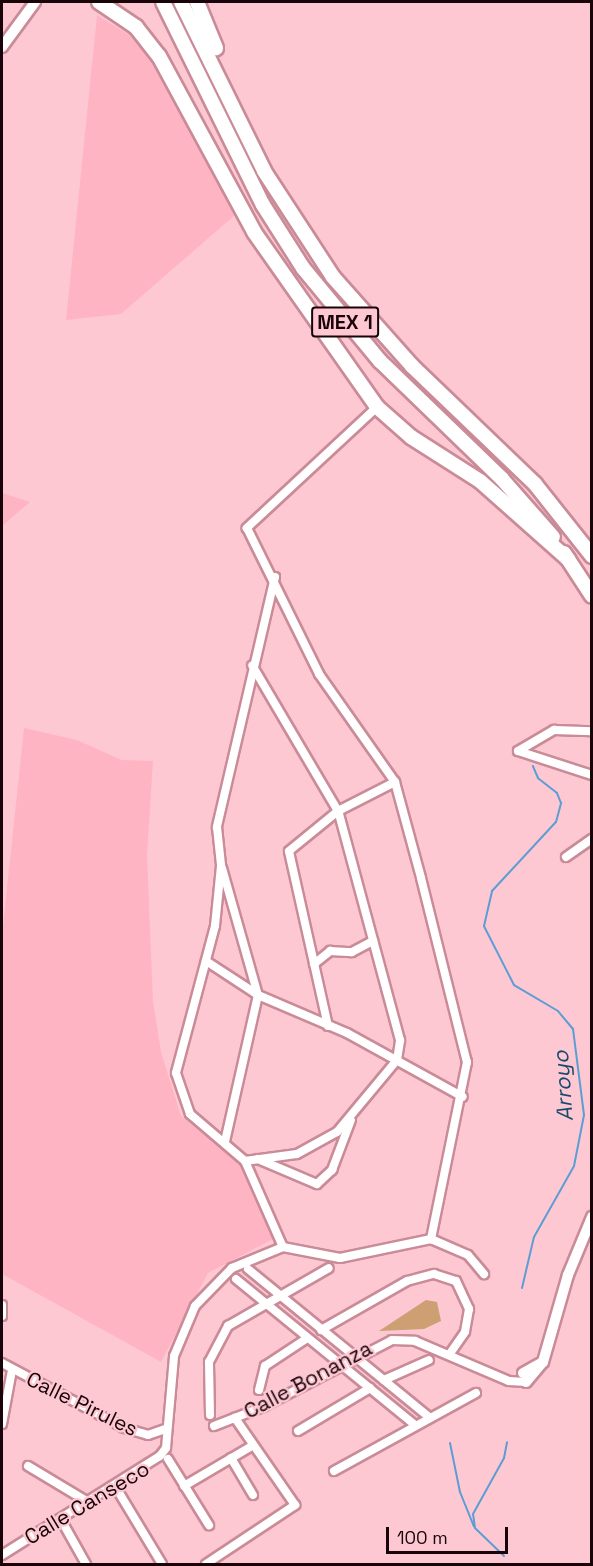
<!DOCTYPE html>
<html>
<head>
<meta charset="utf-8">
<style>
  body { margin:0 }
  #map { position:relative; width:593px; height:1566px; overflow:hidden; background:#fec8d3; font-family:"Space Grotesk",sans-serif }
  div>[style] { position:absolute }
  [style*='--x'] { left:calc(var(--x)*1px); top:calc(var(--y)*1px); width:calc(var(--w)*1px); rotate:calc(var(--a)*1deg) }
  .built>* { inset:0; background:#ffb4c4 }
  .green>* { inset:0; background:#cd9f72 }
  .stream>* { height:2px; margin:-1px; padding:0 1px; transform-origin:1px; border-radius:1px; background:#5c9dd4 }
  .roads { filter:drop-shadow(2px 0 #ca8b98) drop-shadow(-2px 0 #ca8b98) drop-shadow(0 2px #ca8b98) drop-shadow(0 -2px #ca8b98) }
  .minor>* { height:8px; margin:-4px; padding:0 4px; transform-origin:4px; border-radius:4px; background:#fff }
  .tertiary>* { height:10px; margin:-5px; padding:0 5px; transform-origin:5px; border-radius:5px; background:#fff }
  .trunk>* { height:14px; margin:-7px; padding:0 7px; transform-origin:7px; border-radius:7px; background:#fff }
  span { translate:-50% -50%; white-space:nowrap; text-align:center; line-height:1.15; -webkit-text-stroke:4.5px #fec8d3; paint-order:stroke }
  .shield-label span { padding:2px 4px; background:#fec8d3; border:2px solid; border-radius:4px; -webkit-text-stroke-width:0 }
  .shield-label { font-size:20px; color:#180409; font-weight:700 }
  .street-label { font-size:21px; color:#180409 }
  .water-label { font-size:22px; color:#19496f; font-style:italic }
  .frame { position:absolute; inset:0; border:3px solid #180409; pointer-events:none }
  .scale { position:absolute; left:386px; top:1527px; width:122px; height:27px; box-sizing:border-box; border:3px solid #180409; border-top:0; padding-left:8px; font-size:18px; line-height:21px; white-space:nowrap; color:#180409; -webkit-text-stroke:4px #fec8d3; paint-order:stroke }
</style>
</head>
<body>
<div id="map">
  <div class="built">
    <div style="clip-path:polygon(97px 15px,136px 39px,151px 58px,235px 215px,121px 314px,66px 320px)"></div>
    <div style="clip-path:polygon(2px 493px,30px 502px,2px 526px)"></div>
    <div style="clip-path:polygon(24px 728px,77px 740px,122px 760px,153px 761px,147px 855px,153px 1001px,161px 1052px,181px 1116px,243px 1166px,279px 1236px,208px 1273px,161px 1362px,2px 1274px,2px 935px)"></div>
  </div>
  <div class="green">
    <div style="clip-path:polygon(426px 1300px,437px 1302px,441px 1321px,424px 1329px,379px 1331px)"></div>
  </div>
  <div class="stream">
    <div style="--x:522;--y:1288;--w:52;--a:-76.8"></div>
    <div style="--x:534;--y:1237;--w:81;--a:-60.6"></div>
    <div style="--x:574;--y:1166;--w:52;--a:-78.9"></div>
    <div style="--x:584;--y:1115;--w:87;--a:-97.3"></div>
    <div style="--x:573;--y:1029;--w:23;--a:-130"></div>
    <div style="--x:558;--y:1011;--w:51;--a:-149.4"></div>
    <div style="--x:514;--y:985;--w:66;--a:-117"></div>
    <div style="--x:484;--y:926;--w:36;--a:-77"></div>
    <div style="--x:492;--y:891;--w:94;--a:-47.2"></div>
    <div style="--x:556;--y:822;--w:20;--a:-75"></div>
    <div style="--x:561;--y:803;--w:11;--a:-112"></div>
    <div style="--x:557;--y:793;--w:24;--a:-142"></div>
    <div style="--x:538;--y:778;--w:13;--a:-113"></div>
    <div style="--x:450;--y:1443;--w:50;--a:78.5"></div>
    <div style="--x:460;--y:1492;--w:37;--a:68"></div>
    <div style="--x:504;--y:1556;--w:40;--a:-136"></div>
    <div style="--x:475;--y:1528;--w:14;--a:-98"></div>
    <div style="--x:473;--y:1514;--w:64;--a:-61"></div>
    <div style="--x:504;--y:1458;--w:16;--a:-79"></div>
  </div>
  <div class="roads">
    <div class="minor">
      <div style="--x:377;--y:407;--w:178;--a:137.1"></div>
      <div style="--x:247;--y:528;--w:163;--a:63.7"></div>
      <div style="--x:319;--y:674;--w:132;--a:54.9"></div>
      <div style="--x:395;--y:782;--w:99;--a:74.8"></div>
      <div style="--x:421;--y:878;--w:190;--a:76"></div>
      <div style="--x:467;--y:1062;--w:181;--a:101.5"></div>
      <div style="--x:275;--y:577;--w:257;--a:103.1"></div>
      <div style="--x:217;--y:827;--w:39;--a:84"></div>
      <div style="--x:221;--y:866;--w:60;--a:95.7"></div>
      <div style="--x:215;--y:926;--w:152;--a:104.9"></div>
      <div style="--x:176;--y:1073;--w:43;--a:71.1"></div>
      <div style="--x:190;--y:1114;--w:72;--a:40.5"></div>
      <div style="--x:245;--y:1161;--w:94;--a:66.2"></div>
      <div style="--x:518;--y:751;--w:42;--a:-30.3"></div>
      <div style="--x:554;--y:730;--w:38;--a:2"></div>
      <div style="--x:518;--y:751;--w:78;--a:18"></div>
      <div style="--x:566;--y:857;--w:32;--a:-35"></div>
      <div style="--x:222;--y:868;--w:132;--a:74.2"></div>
      <div style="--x:258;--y:995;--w:150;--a:102.7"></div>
      <div style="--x:206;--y:961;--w:62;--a:33.2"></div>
      <div style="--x:258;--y:995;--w:97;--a:23.1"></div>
      <div style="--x:347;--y:1033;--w:132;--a:28.9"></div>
      <div style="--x:314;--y:964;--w:21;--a:-39"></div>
      <div style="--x:330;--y:951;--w:22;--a:3"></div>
      <div style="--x:352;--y:952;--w:24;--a:-28"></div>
      <div style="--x:328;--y:1026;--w:179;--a:-102.6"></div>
      <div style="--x:289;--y:851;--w:63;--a:-39.2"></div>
      <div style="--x:338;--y:811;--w:64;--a:-27"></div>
      <div style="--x:258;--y:1159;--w:64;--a:23"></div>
      <div style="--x:317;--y:1184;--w:21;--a:-43"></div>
      <div style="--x:332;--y:1170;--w:53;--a:-69.2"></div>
      <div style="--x:245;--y:1161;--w:52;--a:-7.7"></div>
      <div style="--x:297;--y:1154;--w:46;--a:-28.8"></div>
      <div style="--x:337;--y:1132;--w:94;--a:-50.2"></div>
      <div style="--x:397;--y:1060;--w:20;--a:-81"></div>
      <div style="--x:400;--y:1040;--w:237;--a:-105.1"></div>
      <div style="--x:338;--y:811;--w:169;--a:-120.5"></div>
      <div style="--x:283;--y:1247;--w:58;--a:10.9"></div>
      <div style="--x:340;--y:1258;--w:93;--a:-11.8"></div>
      <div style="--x:431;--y:1239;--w:40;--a:23.4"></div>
      <div style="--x:468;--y:1255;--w:25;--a:50"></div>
      <div style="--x:248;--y:1269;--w:234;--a:39.3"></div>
      <div style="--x:236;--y:1279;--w:231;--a:39.2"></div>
      <div style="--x:2;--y:1305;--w:11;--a:90"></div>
      <div style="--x:321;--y:1330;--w:99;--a:-29.7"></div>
      <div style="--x:407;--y:1281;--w:28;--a:-15"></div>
      <div style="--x:434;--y:1274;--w:23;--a:18"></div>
      <div style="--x:456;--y:1281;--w:31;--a:65"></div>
      <div style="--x:469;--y:1309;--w:23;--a:100"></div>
      <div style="--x:465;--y:1332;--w:28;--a:125"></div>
      <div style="--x:2;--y:1363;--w:138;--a:28"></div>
      <div style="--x:124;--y:1428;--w:25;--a:16"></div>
      <div style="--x:148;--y:1435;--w:18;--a:-19"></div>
      <div style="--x:384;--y:1380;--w:49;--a:-24"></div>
      <div style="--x:259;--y:1390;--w:25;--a:-76"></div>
      <div style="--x:265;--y:1366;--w:49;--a:-33.4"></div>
      <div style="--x:210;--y:1415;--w:53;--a:-91.1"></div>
      <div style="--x:209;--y:1362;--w:41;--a:-62.2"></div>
      <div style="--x:228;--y:1326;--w:116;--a:-29.9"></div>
      <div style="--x:2;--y:1424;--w:55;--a:-79.5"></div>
      <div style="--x:214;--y:1426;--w:53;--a:-21.2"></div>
      <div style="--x:263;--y:1407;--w:145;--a:-27.4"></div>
      <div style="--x:392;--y:1340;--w:23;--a:2"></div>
      <div style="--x:415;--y:1341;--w:102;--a:23.1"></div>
      <div style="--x:509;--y:1381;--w:17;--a:3"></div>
      <div style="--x:298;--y:1431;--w:84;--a:-30.8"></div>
      <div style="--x:231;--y:1458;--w:43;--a:59.3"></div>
      <div style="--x:168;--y:1459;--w:78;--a:58.2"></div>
      <div style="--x:28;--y:1466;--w:70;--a:31"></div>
      <div style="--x:334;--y:1471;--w:162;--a:-28.8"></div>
      <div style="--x:184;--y:1486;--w:79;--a:-30.5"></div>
      <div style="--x:118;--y:1491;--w:85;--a:58.9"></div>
      <div style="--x:64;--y:1525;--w:45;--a:60.6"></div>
      <div style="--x:2;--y:1555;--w:186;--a:-32.1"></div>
      <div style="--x:160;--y:1456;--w:10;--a:-53"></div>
      <div style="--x:166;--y:1448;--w:92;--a:-85"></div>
      <div style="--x:174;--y:1356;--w:54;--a:-67.2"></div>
      <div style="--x:195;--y:1306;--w:53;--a:-45.8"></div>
      <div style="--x:232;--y:1268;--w:55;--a:-22.4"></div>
      <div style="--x:206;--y:1564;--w:107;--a:-33.5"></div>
      <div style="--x:295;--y:1505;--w:106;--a:-124.6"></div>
    </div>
    <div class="tertiary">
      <div style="--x:2;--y:47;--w:56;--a:-53.7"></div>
      <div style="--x:523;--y:1373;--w:23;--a:-29"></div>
      <div style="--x:526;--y:1382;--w:26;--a:-50"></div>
      <div style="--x:543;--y:1362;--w:91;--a:-74"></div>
      <div style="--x:568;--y:1275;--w:63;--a:-67.5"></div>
    </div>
    <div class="trunk">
      <div style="--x:99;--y:2;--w:45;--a:34"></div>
      <div style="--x:136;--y:27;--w:37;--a:52"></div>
      <div style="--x:159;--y:56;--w:200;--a:61.6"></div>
      <div style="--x:254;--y:232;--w:214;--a:54.9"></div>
      <div style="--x:377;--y:407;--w:45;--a:41.4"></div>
      <div style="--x:411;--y:437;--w:82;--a:32.5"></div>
      <div style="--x:480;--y:481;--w:118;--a:41.6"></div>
      <div style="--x:163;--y:2;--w:226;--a:63.8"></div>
      <div style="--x:263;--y:205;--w:75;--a:57.6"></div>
      <div style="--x:303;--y:268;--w:121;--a:50.4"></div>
      <div style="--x:380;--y:361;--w:170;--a:44"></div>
      <div style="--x:502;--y:479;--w:77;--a:48.7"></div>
      <div style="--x:181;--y:2;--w:188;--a:63.8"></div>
      <div style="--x:264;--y:171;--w:126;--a:56.9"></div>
      <div style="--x:333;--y:277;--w:119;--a:48.4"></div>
      <div style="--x:412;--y:366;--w:170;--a:43.8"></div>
      <div style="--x:535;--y:484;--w:92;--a:51.6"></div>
      <div style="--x:197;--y:2;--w:50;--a:67.6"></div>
      <div style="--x:564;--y:553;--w:51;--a:56.9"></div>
    </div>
  </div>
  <div class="shield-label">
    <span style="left:345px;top:322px">MEX 1</span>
  </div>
  <div class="street-label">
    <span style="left:308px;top:1380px;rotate:-28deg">Calle Bonanza</span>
    <span style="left:82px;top:1404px;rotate:26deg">Calle Pirules</span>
    <span style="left:87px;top:1503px;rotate:-31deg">Calle Canseco</span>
  </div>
  <div class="water-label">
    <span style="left:563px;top:1086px;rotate:-94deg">Arroyo</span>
  </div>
  <div class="frame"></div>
  <div class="scale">100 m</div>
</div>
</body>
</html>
